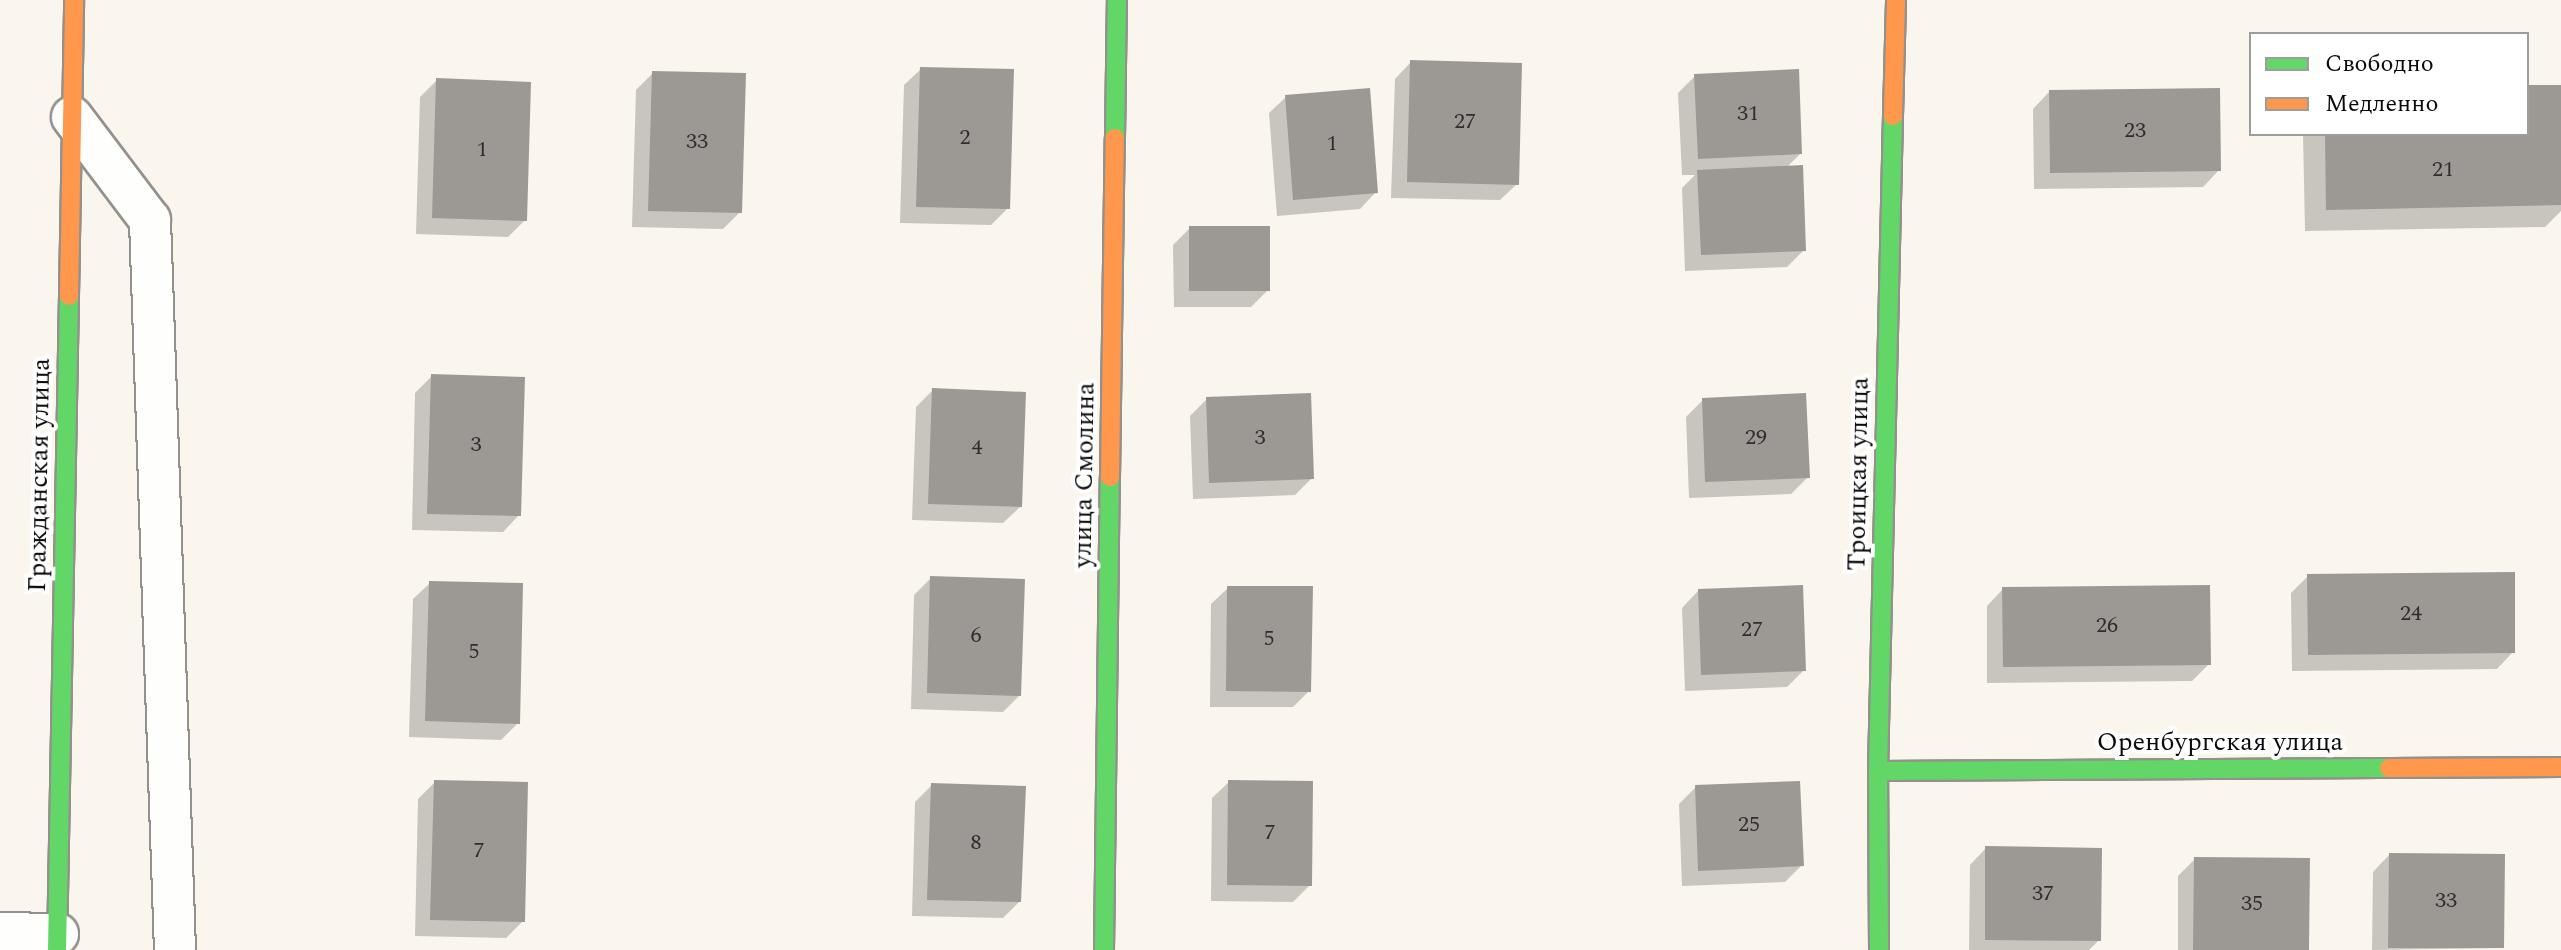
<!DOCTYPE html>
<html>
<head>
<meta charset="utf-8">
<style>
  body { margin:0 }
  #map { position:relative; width:2561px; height:950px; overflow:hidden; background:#faf6ee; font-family:Spectral,serif }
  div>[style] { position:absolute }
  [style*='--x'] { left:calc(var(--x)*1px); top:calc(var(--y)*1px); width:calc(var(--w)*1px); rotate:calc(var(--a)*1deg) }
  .shadow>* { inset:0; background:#0003 }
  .building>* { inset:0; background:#9c9894 }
  .roads { filter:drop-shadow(2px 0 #93918d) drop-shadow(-2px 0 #93918d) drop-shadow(0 2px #93918d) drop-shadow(0 -2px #93918d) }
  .lane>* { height:40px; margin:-20px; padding:0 20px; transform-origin:20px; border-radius:20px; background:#fefefc }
  .fast>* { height:18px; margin:-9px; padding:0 9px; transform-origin:9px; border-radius:9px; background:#63d668 }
  .slow>* { height:18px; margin:-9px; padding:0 9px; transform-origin:9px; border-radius:9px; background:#ff974d }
  span { translate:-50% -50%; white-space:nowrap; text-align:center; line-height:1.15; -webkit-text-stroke:8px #fff; paint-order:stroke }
  .number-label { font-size:22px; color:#2f2e2d }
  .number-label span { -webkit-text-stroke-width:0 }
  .street-label { font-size:26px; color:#0b0b0b }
  .legend { position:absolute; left:2249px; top:32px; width:280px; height:104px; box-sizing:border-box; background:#fff; border:2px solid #9d9d9d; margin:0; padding:10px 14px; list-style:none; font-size:24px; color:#0b0b0b }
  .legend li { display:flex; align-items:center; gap:16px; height:40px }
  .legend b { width:40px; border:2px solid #9d9d9d }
</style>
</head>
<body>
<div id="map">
  <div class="shadow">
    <div style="clip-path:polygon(1411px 62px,1517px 184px,1500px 200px,1391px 198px,1395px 79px)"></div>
    <div style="clip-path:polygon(921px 69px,1008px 208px,991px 225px,900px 223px,904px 85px)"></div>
    <div style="clip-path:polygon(653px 73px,740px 212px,723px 229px,632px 227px,636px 90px)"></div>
    <div style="clip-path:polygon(1695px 76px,1800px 154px,1786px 168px,1804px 250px,1787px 267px,1685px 271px,1682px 188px,1695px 175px,1682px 175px,1678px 93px)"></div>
    <div style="clip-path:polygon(437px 80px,525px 220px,508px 237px,416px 234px,420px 97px)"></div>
    <div style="clip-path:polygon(2527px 87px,2561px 87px,2561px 211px,2545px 227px,2305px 231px,2303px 134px,2527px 134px)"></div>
    <div style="clip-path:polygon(2049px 92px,2219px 170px,2203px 187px,2034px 189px,2033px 109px)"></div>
    <div style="clip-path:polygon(1286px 97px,1376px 192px,1360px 209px,1277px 216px,1269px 113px)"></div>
    <div style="clip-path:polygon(1190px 228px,1268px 290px,1251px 307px,1174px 307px,1173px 245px)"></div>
    <div style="clip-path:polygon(432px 376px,519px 515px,503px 532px,412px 530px,415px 393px)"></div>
    <div style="clip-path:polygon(933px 390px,1020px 507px,1003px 523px,912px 520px,916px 407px)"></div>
    <div style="clip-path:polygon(1207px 399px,1312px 478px,1295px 495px,1193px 499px,1190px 416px)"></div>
    <div style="clip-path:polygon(1703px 400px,1808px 477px,1791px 494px,1689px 498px,1686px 417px)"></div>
    <div style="clip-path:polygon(2308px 576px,2513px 652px,2497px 669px,2292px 671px,2291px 593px)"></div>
    <div style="clip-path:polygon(931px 578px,1020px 695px,1003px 712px,911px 709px,914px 595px)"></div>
    <div style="clip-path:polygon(430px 583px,518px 723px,501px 740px,409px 737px,413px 599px)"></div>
    <div style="clip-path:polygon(1228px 588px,1309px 691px,1293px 707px,1210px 707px,1211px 604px)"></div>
    <div style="clip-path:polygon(2003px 589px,2209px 664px,2192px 681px,1987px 683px,1987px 606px)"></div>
    <div style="clip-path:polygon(1698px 591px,1804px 670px,1787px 687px,1685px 691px,1682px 608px)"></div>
    <div style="clip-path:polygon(435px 782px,523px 921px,506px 938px,415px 936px,418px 799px)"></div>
    <div style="clip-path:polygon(1229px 782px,1310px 885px,1293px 902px,1211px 901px,1212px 798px)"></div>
    <div style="clip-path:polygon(932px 785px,1020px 901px,1003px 918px,912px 916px,915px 802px)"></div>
    <div style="clip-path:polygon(1696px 787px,1802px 865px,1785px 882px,1682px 886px,1679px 804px)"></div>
    <div style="clip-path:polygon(1986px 848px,2099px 940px,2089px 950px,1969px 950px,1970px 865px)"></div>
    <div style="clip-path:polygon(2389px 855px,2502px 948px,2372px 950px,2373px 872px)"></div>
    <div style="clip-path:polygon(2195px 859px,2307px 950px,2178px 950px,2178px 876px)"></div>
  </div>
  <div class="building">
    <div style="clip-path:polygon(1410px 60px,1522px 63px,1519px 185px,1407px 182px)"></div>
    <div style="clip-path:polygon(920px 67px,1014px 69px,1010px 209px,916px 207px)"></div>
    <div style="clip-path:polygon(1799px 69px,1802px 154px,1698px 159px,1694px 74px)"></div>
    <div style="clip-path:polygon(652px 71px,746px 73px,742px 213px,648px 211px)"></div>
    <div style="clip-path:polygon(436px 78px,531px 82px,527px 221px,432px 218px)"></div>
    <div style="clip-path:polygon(2527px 85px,2561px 85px,2561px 205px,2326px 210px,2325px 134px,2527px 134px)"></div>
    <div style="clip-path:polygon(1370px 88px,1378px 193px,1293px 200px,1285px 95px)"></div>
    <div style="clip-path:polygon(2220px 88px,2221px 171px,2050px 173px,2049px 90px)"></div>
    <div style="clip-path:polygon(1803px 165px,1806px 251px,1701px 255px,1697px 170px)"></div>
    <div style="clip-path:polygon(1189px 226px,1270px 226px,1270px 291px,1189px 291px)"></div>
    <div style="clip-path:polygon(431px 374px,525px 377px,521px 516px,427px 514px)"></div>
    <div style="clip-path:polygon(932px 388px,1026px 392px,1022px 507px,928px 504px)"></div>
    <div style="clip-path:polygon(1311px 393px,1314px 479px,1209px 483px,1206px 397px)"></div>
    <div style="clip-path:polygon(1806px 393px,1810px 478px,1705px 482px,1702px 398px)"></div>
    <div style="clip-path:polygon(2515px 572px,2515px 653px,2308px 655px,2307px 574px)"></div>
    <div style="clip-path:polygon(930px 576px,1025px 579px,1021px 696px,927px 693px)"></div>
    <div style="clip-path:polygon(429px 581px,523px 583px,520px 724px,425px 721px)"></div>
    <div style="clip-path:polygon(1803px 585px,1806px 671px,1701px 675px,1698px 589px)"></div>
    <div style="clip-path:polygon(2210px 585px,2211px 665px,2003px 667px,2002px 587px)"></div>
    <div style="clip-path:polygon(1227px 586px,1313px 586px,1311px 692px,1226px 691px)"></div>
    <div style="clip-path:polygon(434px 780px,528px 782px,525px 922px,430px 920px)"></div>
    <div style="clip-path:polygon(1228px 780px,1313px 781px,1312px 886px,1227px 885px)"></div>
    <div style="clip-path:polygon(1800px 781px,1804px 866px,1698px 871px,1695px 785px)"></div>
    <div style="clip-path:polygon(931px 783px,1026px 786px,1021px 902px,927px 900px)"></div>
    <div style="clip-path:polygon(1985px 846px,2102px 848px,2101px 941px,1985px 940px)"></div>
    <div style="clip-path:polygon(2389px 853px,2505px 854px,2504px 948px,2388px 948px)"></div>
    <div style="clip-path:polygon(2194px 857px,2310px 858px,2309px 950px,2193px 950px)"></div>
  </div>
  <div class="roads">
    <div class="lane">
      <div style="--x:72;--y:117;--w:129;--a:52.9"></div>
      <div style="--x:150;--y:220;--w:730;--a:88.04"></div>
      <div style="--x:0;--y:933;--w:58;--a:1"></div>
    </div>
    <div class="fast">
      <div style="--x:1115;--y:138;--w:138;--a:-89.2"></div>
      <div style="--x:1878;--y:771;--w:511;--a:-0.34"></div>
      <div style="--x:57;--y:950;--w:654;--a:-88.95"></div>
      <div style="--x:1104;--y:950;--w:473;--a:-89.3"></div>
      <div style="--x:1879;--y:950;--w:179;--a:-90.3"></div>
      <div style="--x:1878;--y:771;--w:655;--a:-88.69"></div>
    </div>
    <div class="slow">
      <div style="--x:1893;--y:116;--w:116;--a:-88.5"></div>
      <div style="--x:69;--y:296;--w:296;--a:-89"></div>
      <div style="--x:1110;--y:477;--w:339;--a:-89.2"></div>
      <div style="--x:2389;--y:768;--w:172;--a:-0.3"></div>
    </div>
  </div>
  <div class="number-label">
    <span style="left:1748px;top:114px">31</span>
    <span style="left:1465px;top:122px">27</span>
    <span style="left:2135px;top:131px">23</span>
    <span style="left:965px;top:138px">2</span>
    <span style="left:697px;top:142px">33</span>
    <span style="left:1332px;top:144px">1</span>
    <span style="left:482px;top:150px">1</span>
    <span style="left:2443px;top:170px">21</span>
    <span style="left:1260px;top:438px">3</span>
    <span style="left:1756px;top:438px">29</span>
    <span style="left:476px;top:445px">3</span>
    <span style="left:977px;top:448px">4</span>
    <span style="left:2411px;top:614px">24</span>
    <span style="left:2107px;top:626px">26</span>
    <span style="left:1752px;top:630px">27</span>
    <span style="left:976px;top:636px">6</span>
    <span style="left:1269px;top:639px">5</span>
    <span style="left:474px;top:652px">5</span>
    <span style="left:1749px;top:825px">25</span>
    <span style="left:1270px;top:833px">7</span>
    <span style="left:976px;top:843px">8</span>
    <span style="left:479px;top:851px">7</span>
    <span style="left:2043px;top:894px">37</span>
    <span style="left:2446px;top:901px">33</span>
    <span style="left:2252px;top:904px">35</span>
  </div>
  <div class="street-label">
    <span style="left:1859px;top:474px;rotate:-89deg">Троицкая улица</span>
    <span style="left:40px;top:475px;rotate:-89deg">Гражданская улица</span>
    <span style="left:1085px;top:475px;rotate:-89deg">улица Смолина</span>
    <span style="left:2220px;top:743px">Оренбургская улица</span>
  </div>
  <ul class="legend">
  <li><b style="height:10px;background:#63d668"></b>Свободно</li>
  <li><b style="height:10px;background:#ff974d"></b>Медленно</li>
  </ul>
</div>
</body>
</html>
